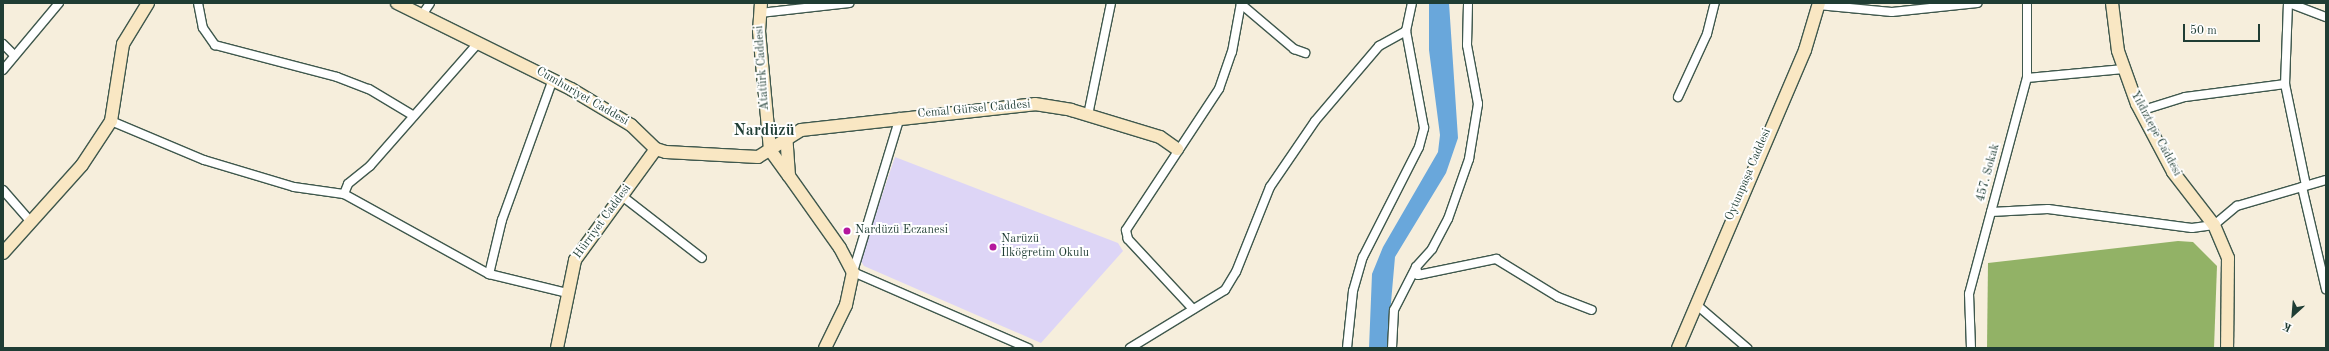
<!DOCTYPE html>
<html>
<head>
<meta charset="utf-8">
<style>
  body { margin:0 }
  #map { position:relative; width:2329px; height:351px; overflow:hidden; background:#f6eedc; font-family:"Old Standard TT",serif }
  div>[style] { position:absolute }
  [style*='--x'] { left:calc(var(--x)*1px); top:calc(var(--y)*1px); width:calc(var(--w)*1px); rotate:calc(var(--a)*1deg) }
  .built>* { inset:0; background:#ddd5f6 }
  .forest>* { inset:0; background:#92b266 }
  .water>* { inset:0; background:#69a7db }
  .roads { filter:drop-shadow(1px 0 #3f584d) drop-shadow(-1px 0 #3f584d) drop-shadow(0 1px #3f584d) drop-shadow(0 -1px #3f584d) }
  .street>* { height:8px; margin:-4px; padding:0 4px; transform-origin:4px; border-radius:4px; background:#fff }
  .secondary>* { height:12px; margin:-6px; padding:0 6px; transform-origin:6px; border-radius:6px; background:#f9e7c3 }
  .dots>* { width:11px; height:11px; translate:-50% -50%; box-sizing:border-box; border:2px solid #fff; border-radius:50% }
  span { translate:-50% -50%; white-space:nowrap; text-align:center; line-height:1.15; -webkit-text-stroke:4px #fff; paint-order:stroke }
  .street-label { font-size:12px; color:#1f3d34 }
  .poi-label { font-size:12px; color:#1f3d34 }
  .left { translate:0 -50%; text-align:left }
  .district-label { font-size:16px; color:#1f3d34; font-weight:700 }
  .frame { position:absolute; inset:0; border:4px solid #1f3d34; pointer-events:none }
  .north { position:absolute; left:2273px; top:295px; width:40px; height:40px; -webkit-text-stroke:3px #fff; paint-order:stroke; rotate:206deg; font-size:11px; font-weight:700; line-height:16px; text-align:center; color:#1f3d34 }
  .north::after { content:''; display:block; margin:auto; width:14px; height:18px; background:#1f3d34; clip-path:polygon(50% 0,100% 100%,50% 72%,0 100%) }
  .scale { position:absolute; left:2183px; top:24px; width:77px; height:18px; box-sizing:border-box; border:2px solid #1f3d34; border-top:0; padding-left:5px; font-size:12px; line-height:14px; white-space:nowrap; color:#1f3d34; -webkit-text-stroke:3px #fff; paint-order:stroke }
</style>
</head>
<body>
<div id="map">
  <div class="built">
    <div style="clip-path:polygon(895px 157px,1118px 243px,1123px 251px,1041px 343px,864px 266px,860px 260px)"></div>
  </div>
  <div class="forest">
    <div style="clip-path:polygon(2178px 241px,2193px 242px,2217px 266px,2214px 348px,1987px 348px,1988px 263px)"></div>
  </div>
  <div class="water">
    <div style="clip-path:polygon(1429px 3px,1449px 3px,1458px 138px,1446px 173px,1395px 257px,1387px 348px,1369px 348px,1372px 274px,1383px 247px,1438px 152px,1440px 135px,1429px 50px)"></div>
  </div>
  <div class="roads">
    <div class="street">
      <div style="--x:198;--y:3;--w:25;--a:79"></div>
      <div style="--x:203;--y:28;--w:21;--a:55"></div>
      <div style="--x:215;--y:45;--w:126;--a:14.7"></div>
      <div style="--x:337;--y:77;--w:34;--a:21"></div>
      <div style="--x:369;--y:89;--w:52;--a:31"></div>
      <div style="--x:2288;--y:3;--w:81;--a:92.1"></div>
      <div style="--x:2285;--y:84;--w:103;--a:78.3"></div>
      <div style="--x:2289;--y:3;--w:40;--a:21"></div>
      <div style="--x:1241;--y:4;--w:70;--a:40.3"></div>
      <div style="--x:1294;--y:49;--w:12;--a:20"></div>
      <div style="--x:1818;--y:5;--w:74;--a:5.4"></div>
      <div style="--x:1892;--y:12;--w:86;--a:-6"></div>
      <div style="--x:760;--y:13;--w:90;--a:-6.4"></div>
      <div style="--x:422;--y:15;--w:14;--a:-56"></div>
      <div style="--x:479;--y:42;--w:165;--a:131.3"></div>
      <div style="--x:370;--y:166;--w:28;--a:141"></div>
      <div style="--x:348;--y:184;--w:11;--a:112"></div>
      <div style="--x:344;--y:194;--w:166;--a:28.9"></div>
      <div style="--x:489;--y:274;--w:80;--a:13.7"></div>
      <div style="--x:3;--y:44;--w:16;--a:45"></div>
      <div style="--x:3;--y:70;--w:87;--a:-50.1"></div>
      <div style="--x:2027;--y:78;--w:97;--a:-5.3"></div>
      <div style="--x:1678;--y:97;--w:69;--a:-65.3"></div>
      <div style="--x:1707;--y:34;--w:32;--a:-76"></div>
      <div style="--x:2140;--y:111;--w:47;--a:-17.3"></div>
      <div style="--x:2185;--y:97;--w:101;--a:-7.4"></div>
      <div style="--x:1088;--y:115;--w:114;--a:-78.4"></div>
      <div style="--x:900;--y:117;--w:162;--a:106.9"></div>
      <div style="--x:853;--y:272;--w:191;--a:23.5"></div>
      <div style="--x:111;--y:121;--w:101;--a:22.8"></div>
      <div style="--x:204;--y:160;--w:94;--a:16.7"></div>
      <div style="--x:294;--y:187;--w:50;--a:8"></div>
      <div style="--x:2302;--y:187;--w:105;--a:76.8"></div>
      <div style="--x:3;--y:190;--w:43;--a:48.8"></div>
      <div style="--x:622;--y:196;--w:101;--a:37.8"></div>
      <div style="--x:1991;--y:212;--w:57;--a:-3"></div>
      <div style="--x:2048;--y:209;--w:145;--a:7.5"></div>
      <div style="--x:2192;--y:228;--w:22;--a:-8"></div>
      <div style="--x:2214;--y:225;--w:30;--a:-40"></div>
      <div style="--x:2237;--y:206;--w:93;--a:-16.3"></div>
      <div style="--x:1416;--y:267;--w:8;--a:76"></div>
      <div style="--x:1418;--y:275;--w:80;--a:-11.6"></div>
      <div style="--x:1496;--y:259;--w:73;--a:31.5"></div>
      <div style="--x:1558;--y:297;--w:36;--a:21"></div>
      <div style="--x:489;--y:274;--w:56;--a:-76.5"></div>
      <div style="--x:502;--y:220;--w:150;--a:-70.1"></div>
      <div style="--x:1698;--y:306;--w:65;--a:40.6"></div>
      <div style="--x:1193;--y:309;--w:96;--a:-132.9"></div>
      <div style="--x:1128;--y:239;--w:9;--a:-103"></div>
      <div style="--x:1126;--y:230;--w:169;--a:-56.6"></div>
      <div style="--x:1219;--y:89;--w:39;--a:-71"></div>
      <div style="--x:1232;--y:52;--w:50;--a:-79.6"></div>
      <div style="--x:1130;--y:348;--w:111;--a:-31.4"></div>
      <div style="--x:1225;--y:290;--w:21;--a:-59"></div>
      <div style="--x:1236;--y:272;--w:92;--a:-68.2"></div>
      <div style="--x:1270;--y:187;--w:80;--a:-55.7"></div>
      <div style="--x:1315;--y:121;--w:99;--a:-49.5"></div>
      <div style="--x:1379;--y:46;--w:31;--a:-29"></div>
      <div style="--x:1347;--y:348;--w:57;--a:-84"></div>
      <div style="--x:1353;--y:291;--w:35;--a:-74"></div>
      <div style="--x:1363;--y:257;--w:123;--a:-63"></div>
      <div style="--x:1419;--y:147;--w:20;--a:-75"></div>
      <div style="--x:1424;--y:128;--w:99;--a:-100.5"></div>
      <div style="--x:1406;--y:31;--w:29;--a:-78"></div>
      <div style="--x:1392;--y:348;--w:38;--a:-87"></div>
      <div style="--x:1394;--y:310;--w:48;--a:-62.9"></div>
      <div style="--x:1416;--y:267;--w:24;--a:-48"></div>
      <div style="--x:1432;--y:249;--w:34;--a:-62"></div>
      <div style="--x:1448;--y:219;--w:64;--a:-70.7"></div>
      <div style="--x:1469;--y:159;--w:56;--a:-80.7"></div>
      <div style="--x:1478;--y:104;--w:60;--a:-100.6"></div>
      <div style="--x:1467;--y:45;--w:42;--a:-88.6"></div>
      <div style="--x:1971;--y:348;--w:54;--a:-92.1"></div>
      <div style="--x:1969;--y:294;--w:224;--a:-75"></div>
      <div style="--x:2027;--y:78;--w:75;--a:-90"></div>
    </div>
    <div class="secondary">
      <div style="--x:397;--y:3;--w:194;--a:26.3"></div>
      <div style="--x:571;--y:89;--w:70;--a:31"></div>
      <div style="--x:631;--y:125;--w:35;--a:44"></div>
      <div style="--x:656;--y:149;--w:10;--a:17"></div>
      <div style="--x:666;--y:152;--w:92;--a:3.1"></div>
      <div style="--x:758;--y:157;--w:51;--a:-32.1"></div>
      <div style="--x:801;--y:130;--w:235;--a:-6.3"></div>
      <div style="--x:1035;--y:104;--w:36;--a:9"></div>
      <div style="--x:1071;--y:110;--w:93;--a:16.9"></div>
      <div style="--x:1160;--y:137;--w:21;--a:35"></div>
      <div style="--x:761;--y:3;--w:28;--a:94"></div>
      <div style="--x:759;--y:31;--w:120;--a:84.7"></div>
      <div style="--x:770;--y:150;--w:32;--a:54"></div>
      <div style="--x:789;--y:176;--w:39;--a:-94"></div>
      <div style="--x:2112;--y:3;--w:48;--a:82.9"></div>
      <div style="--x:2118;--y:51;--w:56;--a:70.3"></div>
      <div style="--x:2137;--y:104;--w:77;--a:62.1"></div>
      <div style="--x:2173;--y:172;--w:67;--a:52.3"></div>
      <div style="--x:2214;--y:225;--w:36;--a:67"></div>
      <div style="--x:2228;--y:258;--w:90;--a:90.6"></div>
      <div style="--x:789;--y:176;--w:88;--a:54.7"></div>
      <div style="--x:840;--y:248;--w:27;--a:62"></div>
      <div style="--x:853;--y:272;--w:34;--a:102"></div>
      <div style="--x:846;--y:305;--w:48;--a:116"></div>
      <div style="--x:3;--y:253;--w:118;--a:-48.1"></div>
      <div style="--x:82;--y:165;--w:53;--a:-56.6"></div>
      <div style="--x:111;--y:121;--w:78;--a:-81.1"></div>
      <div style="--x:123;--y:44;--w:48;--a:-58.6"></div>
      <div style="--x:557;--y:348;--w:90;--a:-78.4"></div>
      <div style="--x:575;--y:260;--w:137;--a:-53.9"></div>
      <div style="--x:1678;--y:348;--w:324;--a:-66.9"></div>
      <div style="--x:1805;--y:50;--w:49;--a:-73.4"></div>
    </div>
  </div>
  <div class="dots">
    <div style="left:847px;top:231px;background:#b5179e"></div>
    <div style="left:993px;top:247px;background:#b5179e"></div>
  </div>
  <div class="street-label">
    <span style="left:763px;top:68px;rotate:-94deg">Atatürk Caddesi</span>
    <span style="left:582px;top:97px;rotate:30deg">Cumhuriyet Caddesi</span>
    <span style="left:974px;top:110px;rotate:-5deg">Cemal Gürsel Caddesi</span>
    <span style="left:2155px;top:134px;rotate:62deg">Yıldıztepe Caddesi</span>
    <span style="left:1989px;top:173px;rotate:-75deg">457. Sokak</span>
    <span style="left:1749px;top:175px;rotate:-67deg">Oytunpaşa Caddesi</span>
    <span style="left:603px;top:222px;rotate:-54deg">Hürriyet Caddesi</span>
  </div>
  <div class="poi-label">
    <span class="left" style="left:855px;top:231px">Nardüzü Eczanesi</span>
    <span class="left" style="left:1001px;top:247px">Narüzü<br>İlköğretim Okulu</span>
  </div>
  <div class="district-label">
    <span style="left:764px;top:131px">Nardüzü</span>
  </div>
  <div class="frame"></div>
  <div class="north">K</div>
  <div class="scale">50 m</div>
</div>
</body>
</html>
